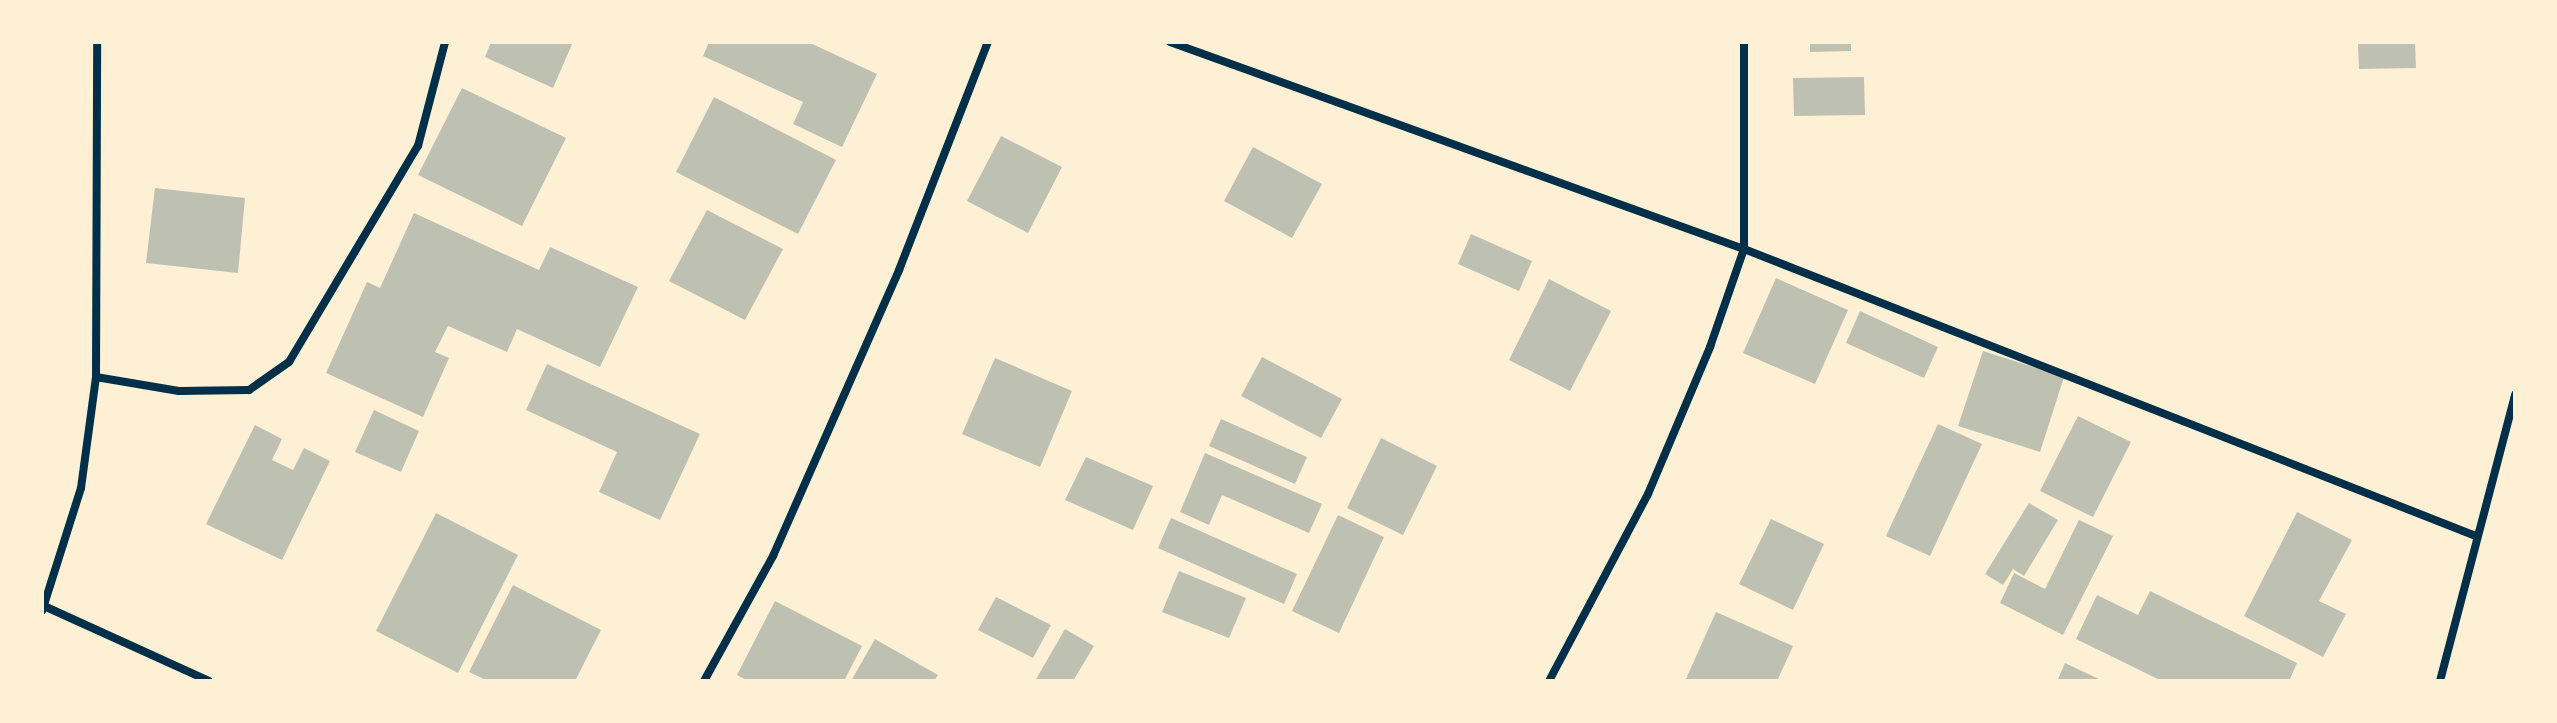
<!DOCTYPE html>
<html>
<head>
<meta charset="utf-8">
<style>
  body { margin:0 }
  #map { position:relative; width:2557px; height:723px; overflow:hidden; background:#fdf0d5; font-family:Overpass,sans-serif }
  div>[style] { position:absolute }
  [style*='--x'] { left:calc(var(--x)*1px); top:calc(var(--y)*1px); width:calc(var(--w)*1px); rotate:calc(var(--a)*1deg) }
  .building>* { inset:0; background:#bec0b2 }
  .minor>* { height:8px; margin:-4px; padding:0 4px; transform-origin:4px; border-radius:4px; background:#003049 }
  span { translate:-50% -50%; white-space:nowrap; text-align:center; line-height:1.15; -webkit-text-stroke:6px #fdf0d5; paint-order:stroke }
  .frame { position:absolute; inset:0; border:44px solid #fdf0d5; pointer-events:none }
</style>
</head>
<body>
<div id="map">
  <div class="building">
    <div style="clip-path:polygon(491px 42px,573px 42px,553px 88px,485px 57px)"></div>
    <div style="clip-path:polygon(709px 42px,808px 42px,877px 74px,842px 147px,793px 124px,803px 102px,703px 56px)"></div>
    <div style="clip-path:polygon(1810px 42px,1851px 42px,1851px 51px,1810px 52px)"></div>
    <div style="clip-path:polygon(2358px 42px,2415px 42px,2416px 68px,2359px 69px)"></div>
    <div style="clip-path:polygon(1864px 77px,1865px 115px,1794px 116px,1793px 78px)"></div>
    <div style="clip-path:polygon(462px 88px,566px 138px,522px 226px,418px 175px)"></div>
    <div style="clip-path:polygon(714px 97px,836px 160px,798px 234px,676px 172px)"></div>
    <div style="clip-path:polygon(1001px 136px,1062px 167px,1028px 233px,967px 201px)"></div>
    <div style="clip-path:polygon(1253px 147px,1322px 184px,1292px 238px,1224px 201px)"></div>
    <div style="clip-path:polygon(155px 188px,245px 198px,238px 273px,146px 263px)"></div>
    <div style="clip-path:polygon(707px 210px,783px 249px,745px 320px,669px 281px)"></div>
    <div style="clip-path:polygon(414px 213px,539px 270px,550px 247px,638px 287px,600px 367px,517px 329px,507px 352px,448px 326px,435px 352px,449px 358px,423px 417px,326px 373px,367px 282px,380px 288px)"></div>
    <div style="clip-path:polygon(1471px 234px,1532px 261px,1519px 291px,1458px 264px)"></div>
    <div style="clip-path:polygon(1776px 278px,1848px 310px,1815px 384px,1743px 353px)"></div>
    <div style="clip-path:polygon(1549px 279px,1611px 311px,1570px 391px,1509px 360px)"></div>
    <div style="clip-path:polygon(1860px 311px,1938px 347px,1924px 378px,1846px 343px)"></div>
    <div style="clip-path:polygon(1983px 351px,2064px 377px,2040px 452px,1958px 426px)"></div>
    <div style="clip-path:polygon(1262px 357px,1342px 399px,1321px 438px,1241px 396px)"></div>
    <div style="clip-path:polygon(995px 358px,1072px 391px,1040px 467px,962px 434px)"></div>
    <div style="clip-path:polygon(547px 364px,700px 434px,660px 520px,599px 492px,617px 452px,526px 410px)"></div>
    <div style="clip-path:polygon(374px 410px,419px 431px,401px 472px,355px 452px)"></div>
    <div style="clip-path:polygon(2078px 416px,2131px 442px,2093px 517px,2040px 491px)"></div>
    <div style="clip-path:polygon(1221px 419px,1307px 457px,1295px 484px,1209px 446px)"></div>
    <div style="clip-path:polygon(1938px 424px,1982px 444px,1930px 556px,1886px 536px)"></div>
    <div style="clip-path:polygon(255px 425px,282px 439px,272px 460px,293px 470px,304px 448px,330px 461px,282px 560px,206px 524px)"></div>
    <div style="clip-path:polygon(1381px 438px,1437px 466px,1403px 535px,1347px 508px)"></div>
    <div style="clip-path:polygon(1205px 453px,1322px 504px,1309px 533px,1222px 495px,1209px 525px,1180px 512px)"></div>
    <div style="clip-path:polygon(1086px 457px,1153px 486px,1133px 530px,1065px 500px)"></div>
    <div style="clip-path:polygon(2029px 503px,2058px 520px,2024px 576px,2013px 569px,2003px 585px,1985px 574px)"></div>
    <div style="clip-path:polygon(2297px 512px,2352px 540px,2319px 601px,2346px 614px,2323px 657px,2244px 616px)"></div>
    <div style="clip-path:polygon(436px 513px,518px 555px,458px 673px,376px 631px)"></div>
    <div style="clip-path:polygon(1338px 515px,1384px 537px,1339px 633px,1292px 611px)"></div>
    <div style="clip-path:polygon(1171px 518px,1297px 574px,1284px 604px,1158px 548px)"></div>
    <div style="clip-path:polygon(1771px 519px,1824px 544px,1793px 610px,1739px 584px)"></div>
    <div style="clip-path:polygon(2079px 520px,2113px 536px,2063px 635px,2000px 603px,2014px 573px,2045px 589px)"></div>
    <div style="clip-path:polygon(1179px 571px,1246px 598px,1229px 638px,1162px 612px)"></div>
    <div style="clip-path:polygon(513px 585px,601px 630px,575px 681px,488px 681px,469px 672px)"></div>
    <div style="clip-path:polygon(2150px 591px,2297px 663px,2289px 681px,2162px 681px,2076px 639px,2097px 595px,2138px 615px)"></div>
    <div style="clip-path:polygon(996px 597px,1051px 625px,1033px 658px,978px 630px)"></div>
    <div style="clip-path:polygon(775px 601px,862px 646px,844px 681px,748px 681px,737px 675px)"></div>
    <div style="clip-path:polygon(1716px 612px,1793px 646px,1777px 681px,1685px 681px)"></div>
    <div style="clip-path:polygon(1065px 629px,1094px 646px,1073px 681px,1035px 681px)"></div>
    <div style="clip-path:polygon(875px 639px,938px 675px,934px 681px,851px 681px)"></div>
    <div style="clip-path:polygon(2065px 663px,2103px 681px,2057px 681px)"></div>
  </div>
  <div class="minor">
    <div style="--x:1170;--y:42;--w:610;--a:19.83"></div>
    <div style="--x:1744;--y:249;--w:786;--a:21.41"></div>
    <div style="--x:96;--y:377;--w:84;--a:9.6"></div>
    <div style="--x:179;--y:391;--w:70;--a:-0.8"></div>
    <div style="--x:249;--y:390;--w:49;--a:-35"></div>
    <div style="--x:289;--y:362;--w:252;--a:-59.2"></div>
    <div style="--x:418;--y:146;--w:107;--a:-75.4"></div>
    <div style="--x:44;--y:606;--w:181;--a:24.4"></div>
    <div style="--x:42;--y:611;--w:129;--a:-72.4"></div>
    <div style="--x:81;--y:488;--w:112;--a:-82.3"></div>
    <div style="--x:96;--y:377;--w:335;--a:-89.8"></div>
    <div style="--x:704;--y:681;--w:143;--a:-61.1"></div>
    <div style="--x:773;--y:556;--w:313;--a:-66.2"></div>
    <div style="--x:899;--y:270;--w:245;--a:-68.7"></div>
    <div style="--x:1549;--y:681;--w:212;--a:-62.1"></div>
    <div style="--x:1648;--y:494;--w:160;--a:-67.1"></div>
    <div style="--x:1710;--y:347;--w:104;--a:-70.9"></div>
    <div style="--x:1744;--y:249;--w:207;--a:-90"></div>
    <div style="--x:2440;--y:681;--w:296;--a:-75.3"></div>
  </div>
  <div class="frame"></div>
</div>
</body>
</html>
